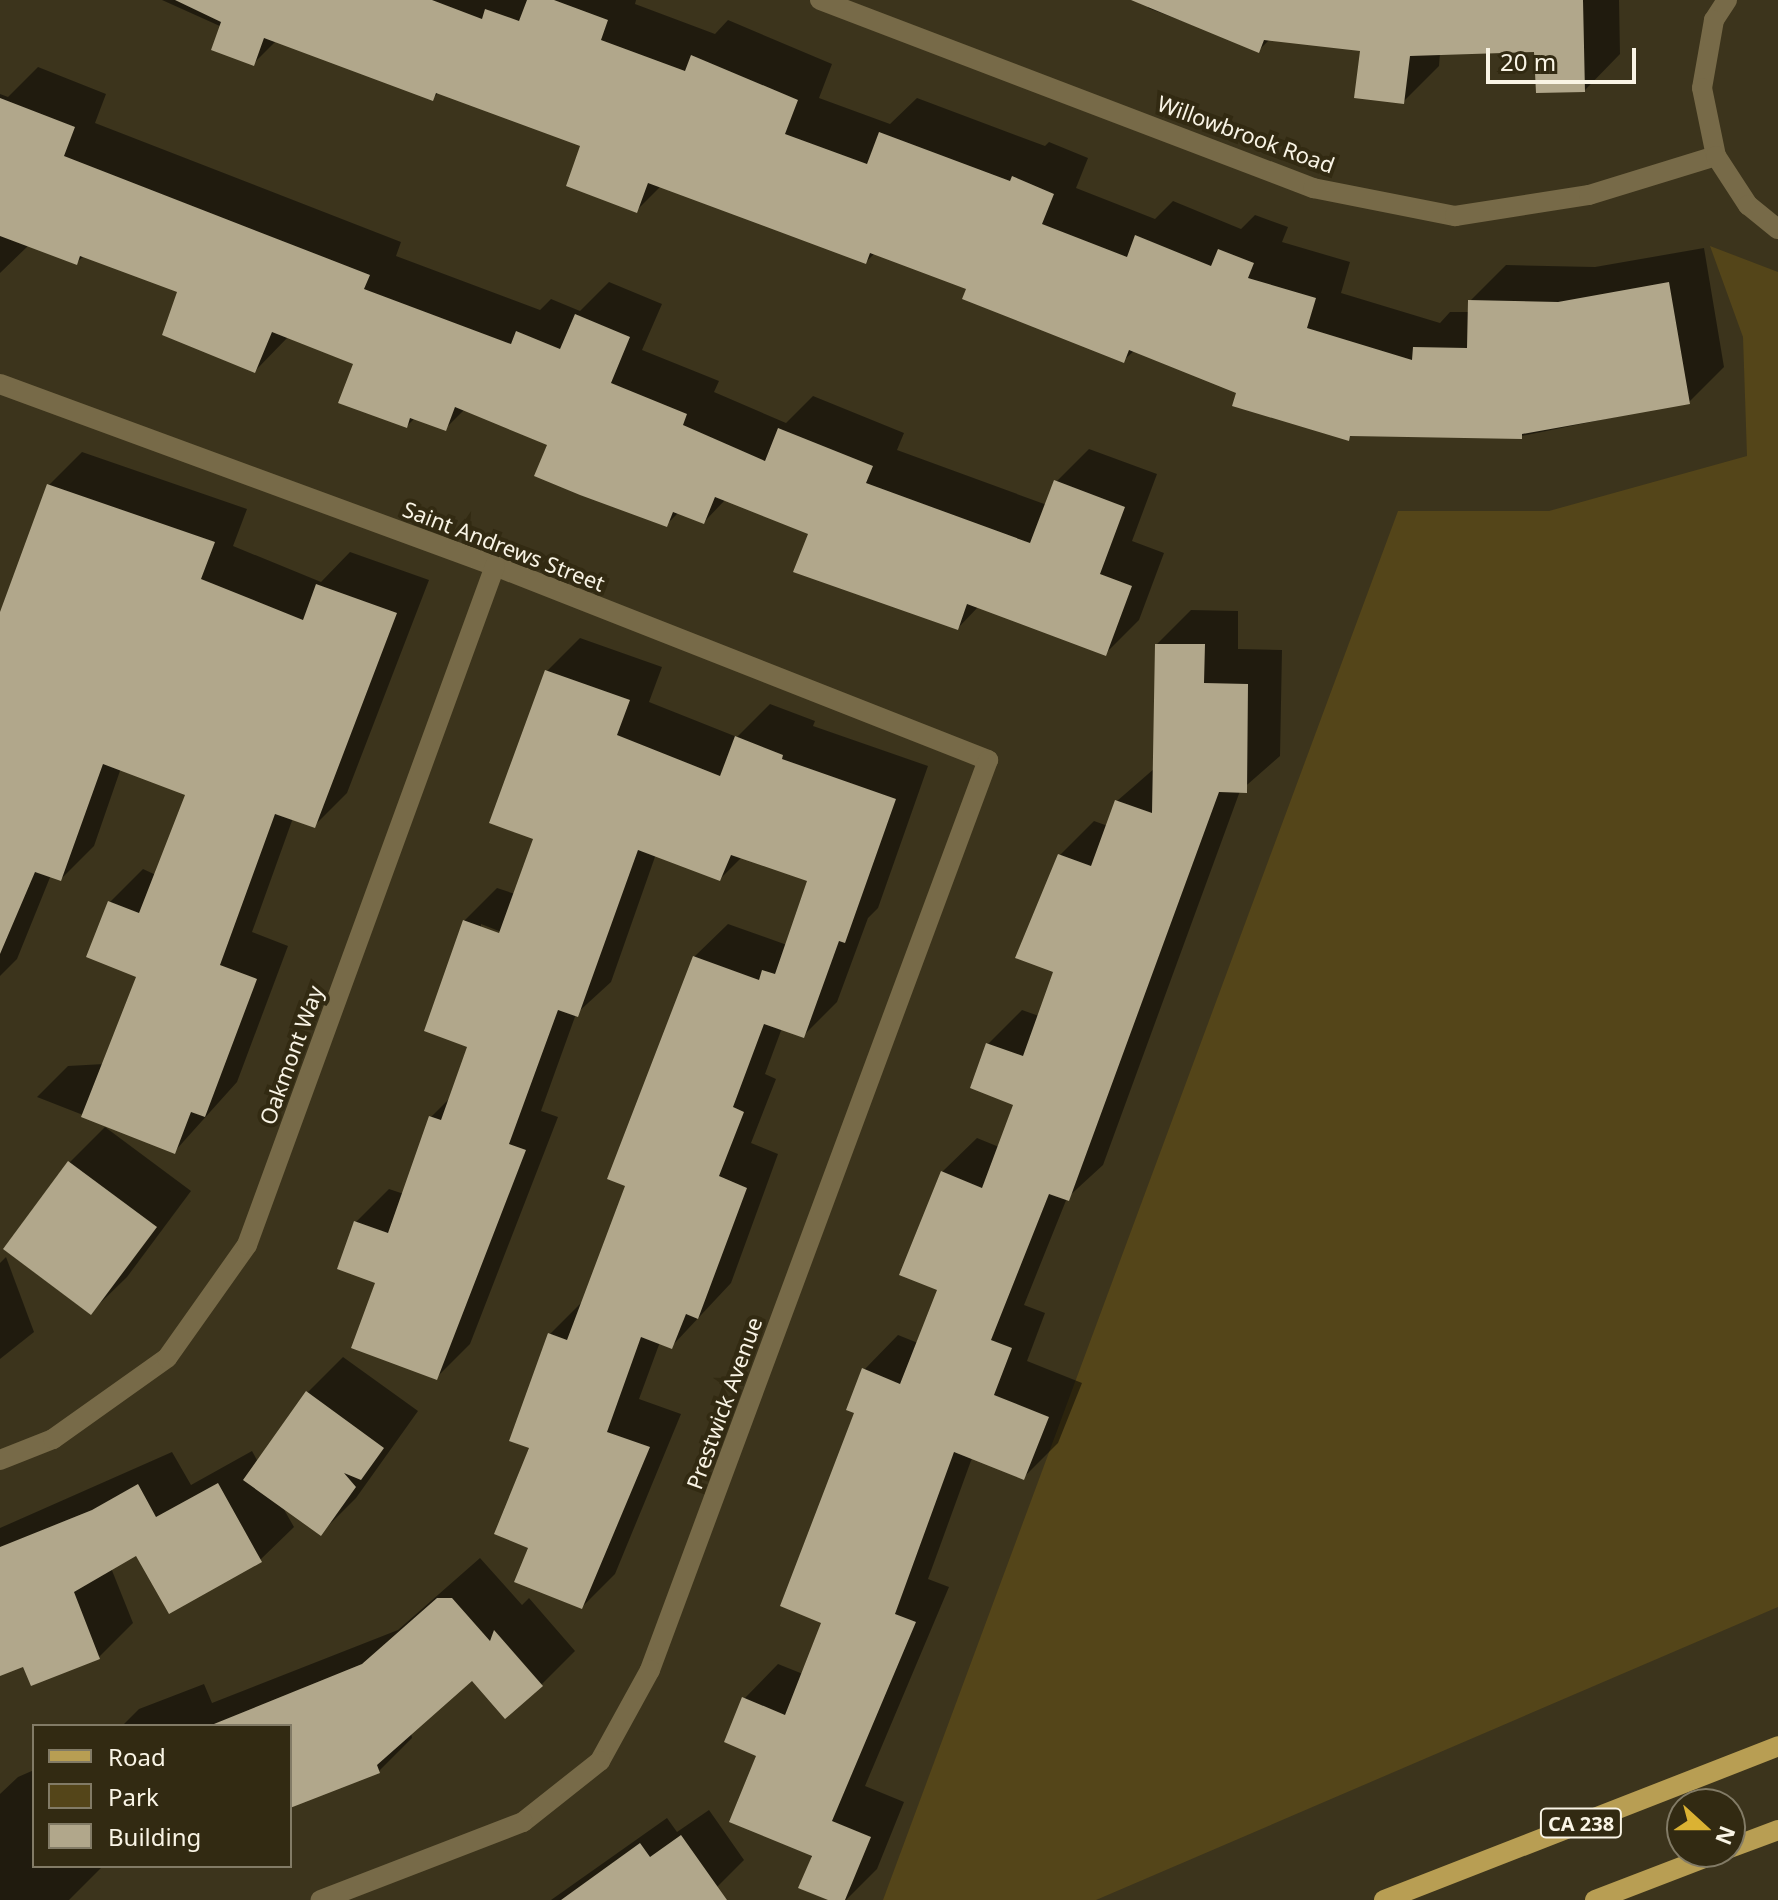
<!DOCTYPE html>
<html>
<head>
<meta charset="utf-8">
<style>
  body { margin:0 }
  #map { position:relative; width:1778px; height:1900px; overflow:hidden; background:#3c341c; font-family:"Noto Sans",sans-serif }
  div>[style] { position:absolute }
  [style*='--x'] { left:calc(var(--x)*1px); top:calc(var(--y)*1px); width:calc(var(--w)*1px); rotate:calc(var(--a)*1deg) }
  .green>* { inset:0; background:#544519 }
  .shadow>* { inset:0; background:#0007 }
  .building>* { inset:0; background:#b1a78b }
  .minor>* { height:20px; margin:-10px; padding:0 10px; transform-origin:10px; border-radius:10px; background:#776a48 }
  .major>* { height:20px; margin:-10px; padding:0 10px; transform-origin:10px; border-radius:10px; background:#b89e53 }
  span { translate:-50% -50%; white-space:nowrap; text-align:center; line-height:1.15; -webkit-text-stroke:8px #322a12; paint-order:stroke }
  .shield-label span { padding:2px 6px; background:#322a12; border:2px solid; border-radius:6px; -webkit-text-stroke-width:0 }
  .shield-label { font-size:20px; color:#f9f4e5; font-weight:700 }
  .street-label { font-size:22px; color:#f9f4e5 }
  .legend { position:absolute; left:32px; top:1724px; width:260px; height:144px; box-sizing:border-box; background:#322a12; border:2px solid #827b66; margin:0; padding:10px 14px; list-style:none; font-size:24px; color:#f9f4e5 }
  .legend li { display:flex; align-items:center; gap:16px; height:40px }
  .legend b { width:40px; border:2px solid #827b66 }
  .north { position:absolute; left:1666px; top:1788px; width:80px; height:80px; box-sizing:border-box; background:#322a12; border:2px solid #827b66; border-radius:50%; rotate:111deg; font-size:22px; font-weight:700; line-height:32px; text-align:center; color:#f9f4e5 }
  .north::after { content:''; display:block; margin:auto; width:28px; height:36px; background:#dbb233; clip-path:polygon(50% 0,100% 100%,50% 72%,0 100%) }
  .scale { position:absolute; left:1486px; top:48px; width:150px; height:36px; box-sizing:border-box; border:4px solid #f9f4e5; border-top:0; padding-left:10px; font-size:24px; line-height:28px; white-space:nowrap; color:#f9f4e5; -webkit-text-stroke:6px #322a12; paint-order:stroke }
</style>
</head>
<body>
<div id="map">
  <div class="green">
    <div style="clip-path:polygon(1710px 246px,1778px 272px,1778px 1607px,1096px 1900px,883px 1900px,1398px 511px,1549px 511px,1747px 456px,1743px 337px)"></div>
  </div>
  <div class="shadow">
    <div style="clip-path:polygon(162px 0,636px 0,635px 4px,715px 34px,728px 20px,832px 64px,819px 98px,890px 124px,917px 98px,1045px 146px,1049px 142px,1088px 158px,1076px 188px,1155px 219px,1173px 201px,1241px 229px,1255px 215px,1288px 227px,1282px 242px,1350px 262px,1341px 293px,1440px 323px,1450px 312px,1470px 312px,1470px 301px,1506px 265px,1595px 267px,1704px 248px,1724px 367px,1689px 402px,1521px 436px,1352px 434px,1348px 439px,1135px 350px,1123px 361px,969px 288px,875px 253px,866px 262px,661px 186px,636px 211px,583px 145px,439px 92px,432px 99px,277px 40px,254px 63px,222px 27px)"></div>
    <div style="clip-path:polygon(1151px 0,1619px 0,1620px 54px,1585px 90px,1536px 50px,1440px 53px,1439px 66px,1403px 102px,1362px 50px,1270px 39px,1259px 50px,1148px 8px)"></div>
    <div style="clip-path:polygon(38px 67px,106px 94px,95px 123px,401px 242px,396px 256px,540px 310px,551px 299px,580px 311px,609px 282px,662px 304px,642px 350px,719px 381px,714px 392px,786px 423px,813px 396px,904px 433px,897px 450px,1047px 505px,1056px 482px,1089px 449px,1157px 474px,1132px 541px,1164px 553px,1139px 620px,1106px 653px,979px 606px,958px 628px,811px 533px,726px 499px,704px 522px,679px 512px,667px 524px,549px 444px,465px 409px,445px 429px,415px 418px,407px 426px,355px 363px,289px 336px,255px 371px,180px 291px,84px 256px,76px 263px,29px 245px,0 273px,0 94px,8px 97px)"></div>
    <div style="clip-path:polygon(82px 452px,247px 509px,233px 546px,321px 582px,350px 552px,429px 580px,347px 793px,314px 826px,293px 818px,252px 932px,288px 946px,237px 1082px,175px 1151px,37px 1097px,68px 1066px,104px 1064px,139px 976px,110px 902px,143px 869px,156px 875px,187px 794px,121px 768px,94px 846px,61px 879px,51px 875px,17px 959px,0 976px,0 618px,49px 485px)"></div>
    <div style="clip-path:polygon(1191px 610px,1238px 611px,1238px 649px,1282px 650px,1280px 756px,1240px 791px,1103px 1165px,1067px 1198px,1024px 1305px,1045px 1313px,1027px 1361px,1082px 1383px,1058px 1443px,1023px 1478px,972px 1458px,928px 1579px,949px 1587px,865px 1786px,904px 1802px,877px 1869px,846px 1900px,833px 1900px,759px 1754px,744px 1699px,778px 1664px,803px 1674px,824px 1621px,864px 1370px,898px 1335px,918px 1343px,940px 1288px,942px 1172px,977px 1138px,999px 1147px,1015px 1104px,988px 1044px,1022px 1010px,1039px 1016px,1055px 971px,1060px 855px,1094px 821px,1108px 826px,1117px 801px,1155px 768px,1157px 644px)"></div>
    <div style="clip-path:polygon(evenodd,580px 638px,662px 667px,649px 702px,737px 737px,770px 704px,815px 721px,813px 726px,928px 766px,878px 908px,868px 918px,837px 1002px,804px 1035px,782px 1028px,765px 1074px,776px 1079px,751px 1143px,778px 1154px,731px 1283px,672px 1346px,660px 1342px,639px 1399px,681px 1414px,615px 1574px,582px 1607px,531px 1547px,532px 1447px,550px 1334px,583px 1301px,627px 1185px,694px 957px,728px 924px,787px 945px,810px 880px,742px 857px,720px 879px,656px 854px,611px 982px,576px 1014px,541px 1111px,558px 1117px,470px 1344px,436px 1378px,378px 1282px,356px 1222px,389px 1189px,404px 1194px,431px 1117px,451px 1097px,470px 1046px,464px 921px,497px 888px,515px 894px,536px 838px,547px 671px,580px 638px,481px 924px,509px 935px,507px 938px,481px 929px,481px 924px)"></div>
    <div style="clip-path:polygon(105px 1127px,191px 1191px,127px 1277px,91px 1312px,6px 1248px,70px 1162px)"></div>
    <div style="clip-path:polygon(6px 1257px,34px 1332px,0 1359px,0 1263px)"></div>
    <div style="clip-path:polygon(343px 1357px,418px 1411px,356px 1498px,321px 1533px,282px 1506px,294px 1527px,260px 1560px,136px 1553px,111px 1568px,133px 1623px,99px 1657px,32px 1683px,25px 1664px,0 1674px,0 1528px,172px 1452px,191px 1485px,252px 1451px,258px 1462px,307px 1393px)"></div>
    <div style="clip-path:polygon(480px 1558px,522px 1605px,529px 1598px,575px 1651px,541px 1685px,472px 1678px,411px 1733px,412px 1738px,379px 1771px,290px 1806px,290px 1726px,122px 1726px,139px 1709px,204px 1684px,212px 1703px,398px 1630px)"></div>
    <div style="clip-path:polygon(34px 1770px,34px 1866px,102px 1867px,69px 1900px,0 1900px,0 1794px,18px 1777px)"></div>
    <div style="clip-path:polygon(709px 1810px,744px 1860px,714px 1890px,721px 1900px,551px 1900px,667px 1818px,677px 1832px)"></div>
  </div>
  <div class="building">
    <div style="clip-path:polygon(175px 0,432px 0,482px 19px,485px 9px,519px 21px,527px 0,554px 0,608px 20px,601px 40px,685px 71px,691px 55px,798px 100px,785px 134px,867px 164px,879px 132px,1010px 181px,1012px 176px,1054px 194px,1042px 224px,1127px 257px,1135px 235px,1211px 266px,1218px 249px,1254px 263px,1248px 278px,1316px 298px,1307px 328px,1412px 360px,1413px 347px,1467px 348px,1468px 300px,1558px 302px,1669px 282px,1690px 404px,1522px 434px,1522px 439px,1350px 436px,1349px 441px,1232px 406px,1236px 393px,1129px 350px,1124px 363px,962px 299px,966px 289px,870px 253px,866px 264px,648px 183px,637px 213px,566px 186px,580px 146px,436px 93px,433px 101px,264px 38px,254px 66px,211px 50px,221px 22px)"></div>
    <div style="clip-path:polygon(1131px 0,1583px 0,1585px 92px,1536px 93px,1534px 52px,1410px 56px,1404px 104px,1354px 98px,1360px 51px,1264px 40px,1259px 53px)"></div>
    <div style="clip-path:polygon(0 98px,75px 127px,64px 156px,370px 275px,364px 289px,511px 344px,516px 331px,560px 349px,575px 314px,630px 337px,611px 383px,687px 414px,683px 425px,765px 461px,778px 428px,873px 466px,866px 483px,1030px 543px,1054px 480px,1125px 507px,1100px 574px,1132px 586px,1106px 656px,967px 604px,958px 630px,793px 572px,808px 534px,715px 497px,704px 524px,673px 512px,667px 527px,580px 495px,534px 476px,547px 445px,455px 407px,446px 431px,410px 418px,407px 428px,338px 403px,353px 364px,272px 332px,255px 373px,162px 335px,177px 292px,80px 256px,77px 265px,0 236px)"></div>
    <div style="clip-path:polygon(47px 484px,215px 542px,201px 579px,303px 620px,316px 584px,397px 613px,315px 828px,275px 814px,220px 965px,257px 979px,205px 1117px,191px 1112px,175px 1154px,81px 1117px,136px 977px,86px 957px,108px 901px,139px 913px,185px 795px,103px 764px,61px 881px,35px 872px,0 954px,0 612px)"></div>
    <div style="clip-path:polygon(1155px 644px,1205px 644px,1204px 683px,1248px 684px,1247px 793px,1219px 792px,1069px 1201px,1049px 1194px,991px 1340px,1012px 1348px,994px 1395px,1049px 1417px,1024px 1480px,954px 1452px,895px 1614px,916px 1622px,832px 1821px,871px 1837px,845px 1900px,828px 1900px,798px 1888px,812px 1856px,729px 1822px,756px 1756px,724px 1742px,742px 1697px,785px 1715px,821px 1623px,780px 1606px,854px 1413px,846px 1410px,862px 1368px,900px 1384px,937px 1290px,899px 1275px,941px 1171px,982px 1188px,1013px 1105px,970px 1088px,986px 1043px,1023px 1056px,1053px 972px,1015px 958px,1058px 854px,1091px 866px,1115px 800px,1152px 813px)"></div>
    <div style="clip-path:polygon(545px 670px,630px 700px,617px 735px,720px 776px,735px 736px,783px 755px,782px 759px,896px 799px,845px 943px,839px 941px,804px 1038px,764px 1024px,733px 1107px,744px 1112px,719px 1176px,747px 1188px,698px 1319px,686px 1314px,672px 1349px,641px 1337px,607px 1432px,650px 1447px,582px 1609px,514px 1582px,528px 1548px,494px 1534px,529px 1448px,509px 1441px,548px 1333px,567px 1340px,625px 1186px,607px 1179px,693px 956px,759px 980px,762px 970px,775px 974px,807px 881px,731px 855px,720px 881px,638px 850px,578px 1017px,558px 1010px,509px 1144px,526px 1150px,437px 1380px,351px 1348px,375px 1283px,337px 1269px,354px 1221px,388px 1233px,429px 1116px,441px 1120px,467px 1047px,424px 1031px,463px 920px,499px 933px,533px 839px,489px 823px)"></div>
    <div style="clip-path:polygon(68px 1161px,157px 1227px,91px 1315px,3px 1249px)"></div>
    <div style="clip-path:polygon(306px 1391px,384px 1448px,361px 1480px,344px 1473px,356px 1487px,321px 1536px,243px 1480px)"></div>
    <div style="clip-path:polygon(218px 1483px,262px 1562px,169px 1614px,136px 1556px,74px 1592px,100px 1659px,31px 1686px,23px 1667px,0 1676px,0 1547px,92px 1510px,138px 1484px,156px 1517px)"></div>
    <div style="clip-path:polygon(437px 1598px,452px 1598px,490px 1641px,494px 1630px,543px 1686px,505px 1719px,472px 1681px,377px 1765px,380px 1773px,290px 1808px,290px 1726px,209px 1726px,362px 1664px)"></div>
    <div style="clip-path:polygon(681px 1835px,727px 1900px,561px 1900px,640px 1843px,650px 1857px)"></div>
  </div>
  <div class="minor">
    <div style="--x:820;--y:0;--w:528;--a:20.87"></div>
    <div style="--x:1313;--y:188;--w:145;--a:11.2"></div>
    <div style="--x:1455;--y:216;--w:136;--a:-8.9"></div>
    <div style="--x:1589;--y:195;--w:133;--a:-17.1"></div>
    <div style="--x:1727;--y:0;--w:24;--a:123"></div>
    <div style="--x:1714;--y:20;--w:69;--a:100"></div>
    <div style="--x:1702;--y:88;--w:69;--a:78.4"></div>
    <div style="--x:1716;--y:156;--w:59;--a:56.9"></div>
    <div style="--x:1748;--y:205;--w:38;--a:39"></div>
    <div style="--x:0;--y:384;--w:527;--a:20.19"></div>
    <div style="--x:495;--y:566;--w:530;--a:21.48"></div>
    <div style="--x:988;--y:760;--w:971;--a:110.38"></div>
    <div style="--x:650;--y:1670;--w:104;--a:118.8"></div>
    <div style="--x:600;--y:1761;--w:98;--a:141.6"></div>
    <div style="--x:523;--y:1822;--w:217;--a:158.9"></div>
    <div style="--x:0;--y:1460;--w:57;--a:-21.6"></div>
    <div style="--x:53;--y:1439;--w:140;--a:-35.4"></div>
    <div style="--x:167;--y:1358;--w:138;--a:-54.7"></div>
    <div style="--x:247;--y:1245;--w:723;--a:-69.94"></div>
  </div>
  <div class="major">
    <div style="--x:1730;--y:1848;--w:51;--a:-20.6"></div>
    <div style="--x:1384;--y:1900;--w:423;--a:-21.3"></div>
    <div style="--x:1595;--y:1900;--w:134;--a:-21"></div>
  </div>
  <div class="shield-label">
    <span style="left:1581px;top:1823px">CA 238</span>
  </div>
  <div class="street-label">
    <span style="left:1246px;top:134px;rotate:20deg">Willowbrook Road</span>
    <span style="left:504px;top:546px;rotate:21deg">Saint Andrews Street</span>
    <span style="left:291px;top:1055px;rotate:-70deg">Oakmont Way</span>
    <span style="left:724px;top:1403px;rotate:-70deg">Prestwick Avenue</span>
  </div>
  <ul class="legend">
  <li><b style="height:10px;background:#b89e53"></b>Road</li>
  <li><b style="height:22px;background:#544519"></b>Park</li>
  <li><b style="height:22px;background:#b1a78b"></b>Building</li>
  </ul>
  <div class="north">N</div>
  <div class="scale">20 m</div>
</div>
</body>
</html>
